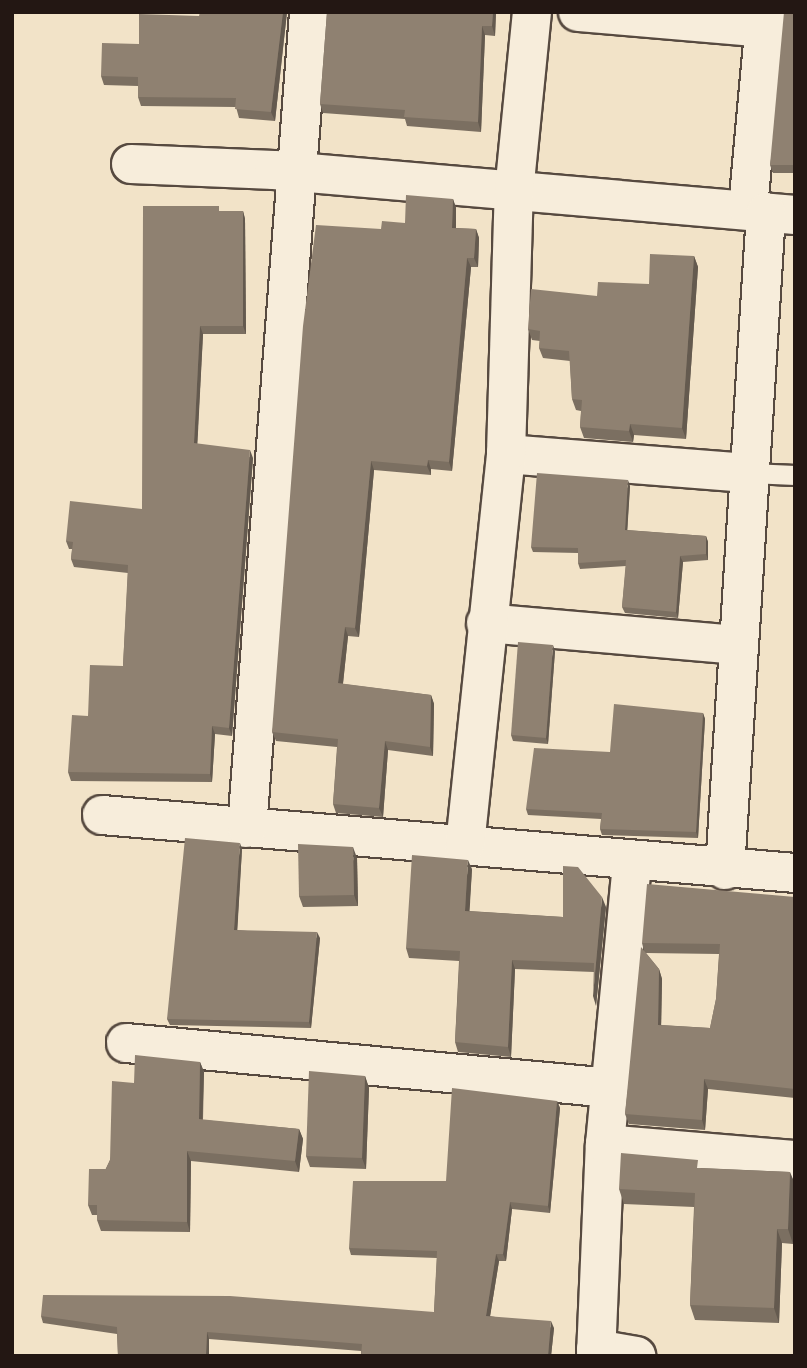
<!DOCTYPE html>
<html>
<head>
<meta charset="utf-8">
<style>
  body { margin:0 }
  #map { position:relative; width:807px; height:1368px; overflow:hidden; background:#f2e3c8; font-family:Cardo,serif }
  div>[style] { position:absolute }
  [style*='--x'] { left:calc(var(--x)*1px); top:calc(var(--y)*1px); width:calc(var(--w)*1px); rotate:calc(var(--a)*1deg) }
  .roads { filter:drop-shadow(2px 0 #574a40) drop-shadow(-2px 0 #574a40) drop-shadow(0 2px #574a40) drop-shadow(0 -2px #574a40) }
  .service>* { height:19px; margin:-9.5px; padding:0 9.5px; transform-origin:9.5px; border-radius:9.5px; background:#f7eddb }
  .minor>* { height:38px; margin:-19px; padding:0 19px; transform-origin:19px; border-radius:19px; background:#f7eddb }
  .wall>* { inset:0; background:#7b6f61 }
  .shaded-wall>* { inset:0; background:#645a4f }
  .building>* { inset:0; background:#8f8171 }
  span { translate:-50% -50%; white-space:nowrap; text-align:center; line-height:1.15; -webkit-text-stroke:5px #f7eddb; paint-order:stroke }
  .frame { position:absolute; inset:0; border:14px solid #231713; pointer-events:none }
</style>
</head>
<body>
<div id="map">
  <div class="roads">
    <div class="service">
      <div style="--x:750;--y:473;--w:45;--a:2.5"></div>
    </div>
    <div class="minor">
      <div style="--x:578;--y:12;--w:188;--a:4.9"></div>
      <div style="--x:131;--y:164;--w:143;--a:2.4"></div>
      <div style="--x:274;--y:170;--w:523;--a:4.94"></div>
      <div style="--x:748;--y:208;--w:197;--a:-84.8"></div>
      <div style="--x:506;--y:454;--w:245;--a:4.5"></div>
      <div style="--x:486;--y:623;--w:252;--a:5"></div>
      <div style="--x:102;--y:815;--w:695;--a:4.78"></div>
      <div style="--x:247;--y:828;--w:818;--a:-85.65"></div>
      <div style="--x:465;--y:845;--w:393;--a:-84"></div>
      <div style="--x:506;--y:454;--w:262;--a:-88.3"></div>
      <div style="--x:514;--y:192;--w:181;--a:-84.3"></div>
      <div style="--x:725;--y:870;--w:659;--a:-86.43"></div>
      <div style="--x:126;--y:1043;--w:486;--a:5.3"></div>
      <div style="--x:605;--y:1144;--w:191;--a:4.8"></div>
      <div style="--x:596;--y:1349;--w:41;--a:9.9"></div>
      <div style="--x:596;--y:1356;--w:212;--a:-87.6"></div>
      <div style="--x:605;--y:1144;--w:283;--a:-84.5"></div>
    </div>
  </div>
  <div class="wall">
    <div style="clip-path:polygon(287px 12px,275px 121px,239px 118px,236px 107px,141px 106px,138px 97px,138px 86px,104px 85px,101px 76px,139px 44px,199px 16px)"></div>
    <div style="clip-path:polygon(327px 12px,496px 12px,495px 36px,485px 35px,481px 132px,407px 126px,405px 119px,323px 113px,320px 104px)"></div>
    <div style="clip-path:polygon(795px 12px,795px 173px,773px 173px,770px 165px)"></div>
    <div style="clip-path:polygon(453px 199px,456px 208px,456px 228px,476px 229px,479px 238px,478px 267px,471px 267px,452px 471px,431px 469px,431px 475px,374px 470px,359px 637px,348px 636px,343px 684px,431px 695px,434px 704px,433px 756px,388px 750px,383px 817px,336px 813px,333px 804px,337px 747px,276px 741px,272px 732px,381px 229px,405px 223px)"></div>
    <div style="clip-path:polygon(221px 211px,243px 211px,245px 219px,246px 334px,203px 334px,197px 444px,253px 458px,232px 736px,215px 734px,212px 782px,71px 781px,68px 772px,88px 716px,123px 666px,128px 573px,74px 567px,71px 559px,72px 549px,69px 549px,66px 541px,142px 509px)"></div>
    <div style="clip-path:polygon(694px 256px,698px 267px,686px 439px,634px 435px,633px 442px,584px 438px,580px 427px,581px 411px,576px 410px,572px 399px,570px 361px,543px 358px,539px 348px,540px 341px,532px 340px,528px 329px,597px 296px,649px 284px)"></div>
    <div style="clip-path:polygon(630px 486px,627px 530px,706px 536px,708px 542px,708px 560px,683px 562px,678px 618px,625px 613px,622px 607px,626px 566px,580px 569px,578px 563px,578px 553px,533px 552px,531px 547px)"></div>
    <div style="clip-path:polygon(555px 651px,548px 744px,513px 741px,511px 735px)"></div>
    <div style="clip-path:polygon(703px 713px,705px 719px,698px 838px,602px 835px,600px 829px,601px 819px,528px 815px,526px 809px,610px 752px)"></div>
    <div style="clip-path:polygon(242px 849px,237px 930px,320px 938px,311px 1028px,170px 1025px,167px 1019px)"></div>
    <div style="clip-path:polygon(357px 858px,358px 906px,303px 907px,299px 896px)"></div>
    <div style="clip-path:polygon(472px 869px,469px 911px,563px 917px,606px 907px,596px 1006px,594px 972px,515px 969px,511px 1057px,458px 1052px,455px 1042px,459px 961px,409px 958px,406px 948px)"></div>
    <div style="clip-path:polygon(evenodd,795px 897px,795px 1098px,708px 1089px,705px 1130px,629px 1124px,625px 1114px,644px 951px,642px 943px,795px 897px,646px 953px,719px 954px,716px 999px,710px 1028px,661px 1025px,662px 979px,659px 969px,646px 953px)"></div>
    <div style="clip-path:polygon(200px 1062px,204px 1072px,203px 1120px,299px 1129px,303px 1139px,299px 1172px,191px 1161px,190px 1232px,101px 1231px,97px 1220px,97px 1215px,92px 1215px,88px 1205px,110px 1160px,134px 1083px)"></div>
    <div style="clip-path:polygon(365px 1076px,369px 1088px,366px 1169px,310px 1167px,306px 1156px)"></div>
    <div style="clip-path:polygon(557px 1101px,560px 1108px,550px 1213px,512px 1209px,506px 1261px,499px 1261px,490px 1316px,554px 1328px,551px 1356px,361px 1356px,361px 1351px,209px 1339px,209px 1356px,118px 1356px,117px 1334px,43px 1323px,41px 1316px,434px 1312px,437px 1258px,351px 1255px,349px 1248px,446px 1181px)"></div>
    <div style="clip-path:polygon(701px 1168px,790px 1172px,793px 1244px,782px 1243px,779px 1323px,695px 1320px,690px 1305px,694px 1207px,624px 1204px,619px 1189px)"></div>
  </div>
  <div class="shaded-wall">
    <div style="clip-path:polygon(283px 12px,287px 12px,275px 121px,271px 112px)"></div>
    <div style="clip-path:polygon(493px 12px,496px 12px,495px 36px,492px 26px)"></div>
    <div style="clip-path:polygon(482px 26px,485px 35px,481px 132px,478px 122px)"></div>
    <div style="clip-path:polygon(453px 199px,456px 208px,456px 237px,452px 228px)"></div>
    <div style="clip-path:polygon(243px 211px,245px 219px,246px 334px,243px 326px)"></div>
    <div style="clip-path:polygon(476px 229px,479px 238px,478px 267px,474px 258px)"></div>
    <div style="clip-path:polygon(694px 256px,698px 267px,686px 439px,682px 428px)"></div>
    <div style="clip-path:polygon(467px 258px,471px 267px,452px 471px,449px 462px)"></div>
    <div style="clip-path:polygon(200px 326px,203px 334px,197px 452px,194px 443px)"></div>
    <div style="clip-path:polygon(630px 424px,634px 435px,633px 442px,629px 431px)"></div>
    <div style="clip-path:polygon(250px 450px,253px 458px,232px 736px,229px 728px)"></div>
    <div style="clip-path:polygon(428px 460px,431px 469px,431px 475px,427px 466px)"></div>
    <div style="clip-path:polygon(371px 461px,374px 470px,359px 637px,355px 628px)"></div>
    <div style="clip-path:polygon(628px 480px,630px 486px,627px 536px,625px 530px)"></div>
    <div style="clip-path:polygon(706px 536px,708px 542px,708px 560px,706px 554px)"></div>
    <div style="clip-path:polygon(680px 556px,683px 562px,678px 618px,676px 612px)"></div>
    <div style="clip-path:polygon(345px 627px,348px 636px,342px 692px,338px 683px)"></div>
    <div style="clip-path:polygon(553px 645px,555px 651px,548px 744px,546px 738px)"></div>
    <div style="clip-path:polygon(431px 695px,434px 704px,433px 756px,430px 747px)"></div>
    <div style="clip-path:polygon(703px 713px,705px 719px,698px 838px,696px 832px)"></div>
    <div style="clip-path:polygon(212px 726px,215px 734px,212px 782px,210px 774px)"></div>
    <div style="clip-path:polygon(385px 741px,388px 750px,383px 817px,379px 808px)"></div>
    <div style="clip-path:polygon(240px 843px,242px 849px,237px 936px,234px 930px)"></div>
    <div style="clip-path:polygon(353px 847px,357px 858px,358px 906px,354px 895px)"></div>
    <div style="clip-path:polygon(468px 860px,472px 869px,469px 921px,465px 911px)"></div>
    <div style="clip-path:polygon(602px 897px,606px 907px,596px 1006px,593px 996px)"></div>
    <div style="clip-path:polygon(317px 932px,320px 938px,311px 1028px,309px 1022px)"></div>
    <div style="clip-path:polygon(512px 960px,515px 969px,511px 1057px,508px 1047px)"></div>
    <div style="clip-path:polygon(659px 969px,662px 979px,661px 1035px,658px 1025px)"></div>
    <div style="clip-path:polygon(200px 1062px,204px 1072px,202px 1130px,199px 1119px)"></div>
    <div style="clip-path:polygon(365px 1076px,369px 1088px,366px 1169px,362px 1158px)"></div>
    <div style="clip-path:polygon(704px 1079px,708px 1089px,705px 1130px,702px 1120px)"></div>
    <div style="clip-path:polygon(557px 1101px,560px 1108px,550px 1213px,548px 1206px)"></div>
    <div style="clip-path:polygon(299px 1129px,303px 1139px,299px 1172px,295px 1161px)"></div>
    <div style="clip-path:polygon(187px 1151px,191px 1161px,190px 1232px,187px 1222px)"></div>
    <div style="clip-path:polygon(790px 1172px,795px 1184px,793px 1244px,788px 1229px)"></div>
    <div style="clip-path:polygon(510px 1202px,512px 1209px,506px 1261px,503px 1254px)"></div>
    <div style="clip-path:polygon(777px 1229px,782px 1243px,779px 1323px,774px 1308px)"></div>
    <div style="clip-path:polygon(496px 1254px,499px 1261px,489px 1323px,486px 1316px)"></div>
    <div style="clip-path:polygon(551px 1321px,554px 1328px,551px 1356px,548px 1356px)"></div>
    <div style="clip-path:polygon(207px 1332px,209px 1339px,209px 1356px,206px 1356px)"></div>
  </div>
  <div class="building">
    <div style="clip-path:polygon(200px 12px,283px 12px,271px 112px,235px 109px,236px 98px,138px 97px,138px 77px,101px 76px,102px 43px,139px 44px,139px 14px,199px 16px)"></div>
    <div style="clip-path:polygon(327px 12px,493px 12px,492px 26px,482px 26px,478px 122px,404px 117px,405px 110px,320px 104px)"></div>
    <div style="clip-path:polygon(784px 12px,795px 12px,795px 165px,770px 165px)"></div>
    <div style="clip-path:polygon(406px 195px,453px 199px,452px 228px,476px 229px,474px 258px,467px 258px,449px 462px,428px 460px,427px 466px,371px 461px,355px 628px,345px 627px,338px 683px,431px 695px,430px 747px,385px 741px,379px 808px,333px 804px,338px 739px,272px 732px,303px 326px,316px 225px,381px 229px,382px 221px,405px 223px)"></div>
    <div style="clip-path:polygon(143px 206px,219px 206px,219px 211px,243px 211px,243px 326px,200px 326px,194px 443px,250px 450px,229px 728px,212px 726px,210px 774px,68px 772px,72px 715px,88px 716px,90px 665px,123px 666px,128px 565px,71px 559px,73px 542px,66px 541px,70px 501px,142px 509px)"></div>
    <div style="clip-path:polygon(650px 254px,694px 256px,682px 428px,630px 424px,629px 431px,580px 427px,582px 400px,572px 399px,569px 351px,539px 348px,540px 331px,528px 329px,531px 289px,597px 296px,598px 282px,649px 284px)"></div>
    <div style="clip-path:polygon(537px 473px,628px 480px,625px 530px,706px 536px,706px 554px,680px 556px,676px 612px,622px 607px,626px 560px,578px 563px,578px 548px,531px 547px)"></div>
    <div style="clip-path:polygon(518px 642px,553px 645px,546px 738px,511px 735px)"></div>
    <div style="clip-path:polygon(614px 704px,703px 713px,696px 832px,600px 829px,602px 813px,526px 809px,534px 748px,610px 752px)"></div>
    <div style="clip-path:polygon(185px 838px,240px 843px,234px 930px,317px 932px,309px 1022px,167px 1019px)"></div>
    <div style="clip-path:polygon(298px 844px,353px 847px,354px 895px,299px 896px)"></div>
    <div style="clip-path:polygon(412px 855px,468px 860px,465px 911px,563px 917px,563px 866px,578px 867px,602px 897px,593px 996px,594px 963px,512px 960px,508px 1047px,455px 1042px,460px 951px,406px 948px)"></div>
    <div style="clip-path:polygon(647px 884px,795px 897px,795px 1089px,704px 1079px,702px 1120px,625px 1114px,641px 947px,659px 969px,658px 1025px,710px 1028px,716px 999px,720px 944px,642px 943px)"></div>
    <div style="clip-path:polygon(135px 1055px,200px 1062px,199px 1119px,299px 1129px,295px 1161px,187px 1151px,187px 1222px,97px 1220px,97px 1205px,88px 1205px,89px 1169px,106px 1169px,110px 1160px,112px 1081px,134px 1083px)"></div>
    <div style="clip-path:polygon(309px 1071px,365px 1076px,362px 1158px,306px 1156px)"></div>
    <div style="clip-path:polygon(452px 1088px,557px 1101px,548px 1206px,510px 1202px,503px 1254px,496px 1254px,486px 1316px,551px 1321px,548px 1356px,361px 1356px,362px 1344px,207px 1332px,206px 1356px,118px 1356px,117px 1327px,41px 1316px,43px 1295px,230px 1296px,434px 1312px,437px 1251px,349px 1248px,353px 1181px,446px 1181px)"></div>
    <div style="clip-path:polygon(621px 1153px,698px 1160px,697px 1168px,790px 1172px,788px 1229px,777px 1229px,774px 1308px,690px 1305px,695px 1193px,619px 1189px)"></div>
  </div>
  <div class="frame"></div>
</div>
</body>
</html>
